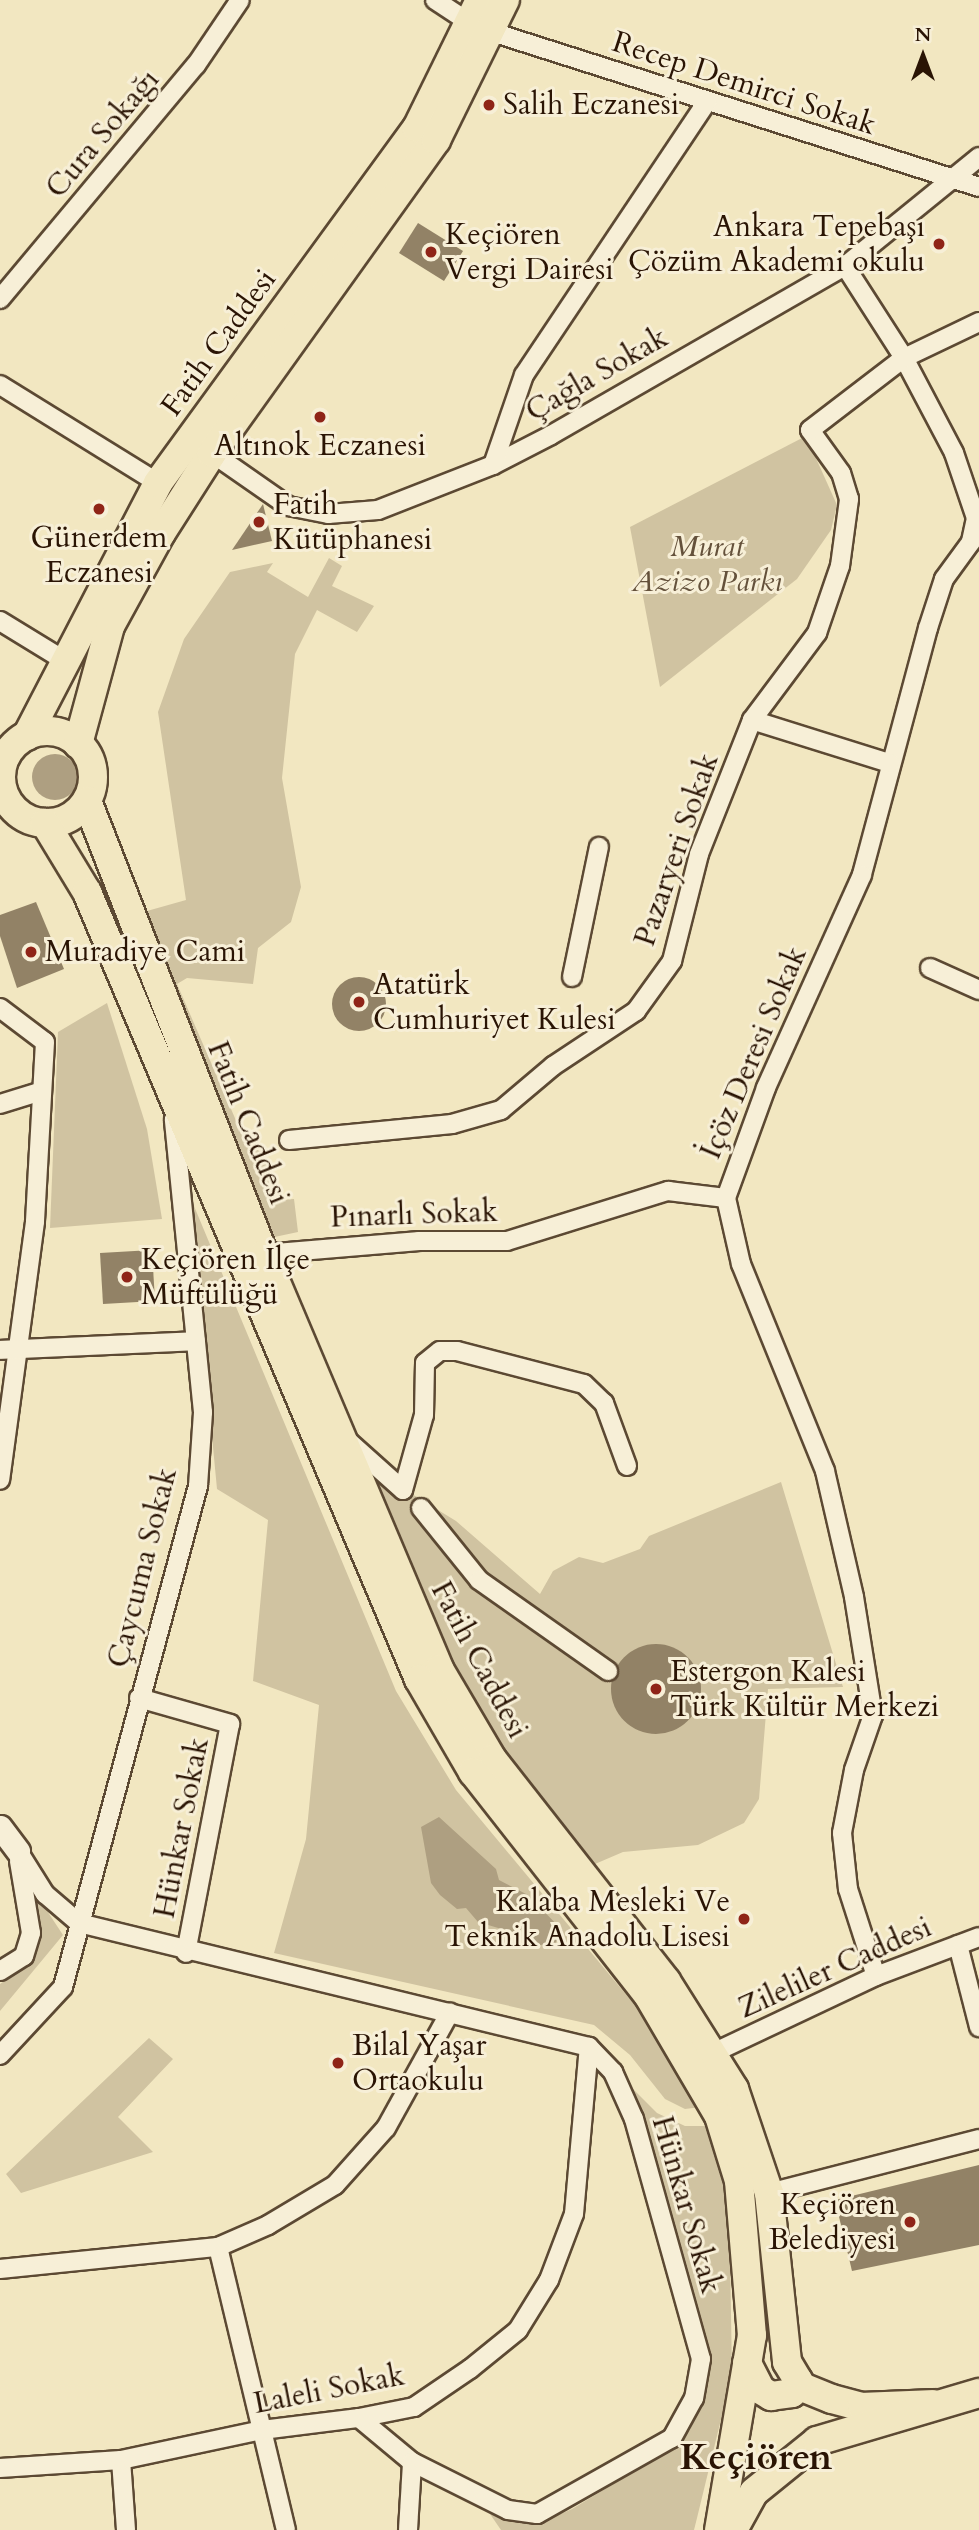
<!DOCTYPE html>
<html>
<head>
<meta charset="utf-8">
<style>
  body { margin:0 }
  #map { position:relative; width:979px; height:2530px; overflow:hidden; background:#f2e7c1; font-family:Cardo,serif }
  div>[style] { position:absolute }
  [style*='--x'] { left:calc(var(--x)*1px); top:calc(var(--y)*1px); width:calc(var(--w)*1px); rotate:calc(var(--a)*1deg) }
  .green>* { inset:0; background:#d0c3a1 }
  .water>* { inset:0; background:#ae9f81 }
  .round { border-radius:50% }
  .building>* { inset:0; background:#928266 }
  .roads { filter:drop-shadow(2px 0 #5c4933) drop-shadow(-2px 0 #5c4933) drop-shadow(0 2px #5c4933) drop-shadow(0 -2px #5c4933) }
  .minor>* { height:18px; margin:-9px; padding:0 9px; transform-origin:9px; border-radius:9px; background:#f7efd7 }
  .tertiary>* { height:23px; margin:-11.5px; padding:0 11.5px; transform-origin:11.5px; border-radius:11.5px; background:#f7efd7 }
  .secondary>* { height:26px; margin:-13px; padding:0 13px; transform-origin:13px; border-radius:13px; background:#f7efd7 }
  .primary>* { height:28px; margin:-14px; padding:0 14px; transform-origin:14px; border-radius:14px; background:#f2e7c1 }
  .primary>.ring { margin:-14px; padding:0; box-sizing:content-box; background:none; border:28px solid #f2e7c1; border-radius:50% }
  .dots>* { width:19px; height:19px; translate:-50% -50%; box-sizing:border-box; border:4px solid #f7efd7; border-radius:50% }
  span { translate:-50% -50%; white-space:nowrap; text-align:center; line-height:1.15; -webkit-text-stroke:6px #f7efd7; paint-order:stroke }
  .street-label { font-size:30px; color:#2a1404 }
  .poi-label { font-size:30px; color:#2a1404 }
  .left { translate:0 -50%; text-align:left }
  .right { translate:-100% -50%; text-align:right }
  .park-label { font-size:30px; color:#64513b; font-style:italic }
  .district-label { font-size:37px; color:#2a1404; font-weight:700 }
  .north { position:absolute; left:888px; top:21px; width:70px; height:70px; -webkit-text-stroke:5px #f7efd7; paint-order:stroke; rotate:0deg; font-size:19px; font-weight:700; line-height:28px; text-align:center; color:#2a1404 }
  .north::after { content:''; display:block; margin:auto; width:24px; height:32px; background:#2a1404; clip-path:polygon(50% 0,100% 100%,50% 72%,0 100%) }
</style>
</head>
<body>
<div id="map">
  <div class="green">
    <div style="clip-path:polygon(806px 436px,837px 505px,831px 530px,797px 579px,660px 687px,630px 527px)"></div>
    <div style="clip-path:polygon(329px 558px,342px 566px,332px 586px,374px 606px,357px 632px,317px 610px,295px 654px,282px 778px,301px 887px,291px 922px,258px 948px,253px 984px,187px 978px,177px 984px,244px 1139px,270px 1160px,273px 1200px,294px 1199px,298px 1232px,265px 1239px,140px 920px,147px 911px,186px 900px,158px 712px,184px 639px,230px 572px,273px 563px,267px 572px,308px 597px)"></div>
    <div style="clip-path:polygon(107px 1003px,147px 1129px,162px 1219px,50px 1228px,58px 1032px)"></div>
    <div style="clip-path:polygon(189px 1194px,396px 1691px,456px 1790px,648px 2021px,701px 2107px,685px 2109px,665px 2099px,630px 2055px,594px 2025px,274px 1953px,306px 1839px,319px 1705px,253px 1681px,268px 1520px,217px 1489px)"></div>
    <div style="clip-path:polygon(358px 1461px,456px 1521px,540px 1594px,553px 1571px,579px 1557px,603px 1563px,640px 1549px,649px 1536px,781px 1482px,843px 1687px,768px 1689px,759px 1799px,744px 1823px,698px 1845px,623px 1852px,595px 1864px,533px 1798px,444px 1666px)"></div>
    <div style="clip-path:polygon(30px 1885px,63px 1935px,0 2011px,0 1984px,25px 1967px,36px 1948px)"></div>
    <div style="clip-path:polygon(149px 2038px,173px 2059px,118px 2117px,153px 2152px,21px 2193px,6px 2174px)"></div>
    <div style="clip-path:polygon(626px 2082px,657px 2113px,685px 2126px,712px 2126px,729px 2189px,732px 2374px,697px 2518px,694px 2530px,501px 2530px,490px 2514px,535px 2525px,572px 2509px,673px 2448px,690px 2430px,701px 2396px,710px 2364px)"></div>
  </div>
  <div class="water">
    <div class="round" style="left:32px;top:754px;width:46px;height:46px"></div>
    <div style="clip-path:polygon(439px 1817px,496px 1869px,499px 1880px,528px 1895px,563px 1931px,555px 1943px,533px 1946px,525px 1927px,515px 1933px,478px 1922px,466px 1908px,457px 1909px,440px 1895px,431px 1883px,421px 1827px)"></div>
  </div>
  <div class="building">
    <div style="clip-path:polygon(418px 223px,463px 251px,444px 281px,399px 253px)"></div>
    <div style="clip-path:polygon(263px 504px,272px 541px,232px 550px)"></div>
    <div style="clip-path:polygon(36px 902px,64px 969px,17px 988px,0 936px,0 915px)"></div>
    <div class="round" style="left:332px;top:977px;width:54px;height:54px"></div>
    <div style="clip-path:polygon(152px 1250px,155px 1301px,103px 1304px,100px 1253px)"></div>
    <div class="round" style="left:611px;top:1644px;width:90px;height:90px"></div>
    <div style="clip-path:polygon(979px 2165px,979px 2245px,852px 2271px,835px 2200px)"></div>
  </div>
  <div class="roads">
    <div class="minor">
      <div style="--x:435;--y:0;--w:42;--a:33.3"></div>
      <div style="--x:492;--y:32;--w:511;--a:17.65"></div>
      <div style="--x:845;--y:266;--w:109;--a:57.3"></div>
      <div style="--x:904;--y:358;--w:107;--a:62.2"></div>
      <div style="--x:954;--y:453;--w:69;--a:71.3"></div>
      <div style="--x:976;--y:518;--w:25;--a:102"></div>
      <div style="--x:971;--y:542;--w:46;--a:126.1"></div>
      <div style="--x:944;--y:579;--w:52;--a:108.1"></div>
      <div style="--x:928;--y:628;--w:256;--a:105"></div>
      <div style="--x:862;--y:875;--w:234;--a:114.3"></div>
      <div style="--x:766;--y:1088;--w:117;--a:110"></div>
      <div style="--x:726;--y:1198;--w:68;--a:77.2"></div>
      <div style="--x:741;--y:1264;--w:223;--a:67.9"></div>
      <div style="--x:825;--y:1471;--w:129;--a:77"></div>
      <div style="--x:854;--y:1597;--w:120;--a:80.9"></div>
      <div style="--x:873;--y:1715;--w:58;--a:109.1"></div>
      <div style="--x:854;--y:1770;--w:64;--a:100.8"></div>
      <div style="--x:842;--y:1833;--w:56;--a:83.9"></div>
      <div style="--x:848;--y:1889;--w:91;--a:72.2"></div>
      <div style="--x:0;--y:299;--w:305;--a:-50.1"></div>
      <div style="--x:196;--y:65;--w:78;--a:-55.9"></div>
      <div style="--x:0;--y:385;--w:186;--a:31.8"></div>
      <div style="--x:212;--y:453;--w:93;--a:34.9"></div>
      <div style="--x:288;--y:506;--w:41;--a:11.3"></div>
      <div style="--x:328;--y:514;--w:50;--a:-4.6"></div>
      <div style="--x:378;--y:510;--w:123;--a:-21.4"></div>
      <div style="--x:493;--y:465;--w:65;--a:-27.3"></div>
      <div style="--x:551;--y:435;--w:339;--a:-29.9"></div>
      <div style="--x:845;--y:266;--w:173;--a:-39.1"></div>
      <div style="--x:493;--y:465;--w:95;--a:-71"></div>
      <div style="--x:524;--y:375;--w:329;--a:-56.2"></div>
      <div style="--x:0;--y:621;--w:79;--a:31.5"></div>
      <div style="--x:752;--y:720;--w:144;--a:17.4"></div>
      <div style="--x:930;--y:968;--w:54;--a:24.2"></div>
      <div style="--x:572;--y:977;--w:133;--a:-78.3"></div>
      <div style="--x:0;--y:1008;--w:56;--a:37.1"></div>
      <div style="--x:45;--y:1042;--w:180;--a:93.2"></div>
      <div style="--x:35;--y:1222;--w:260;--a:97.7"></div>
      <div style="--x:0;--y:1104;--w:44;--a:-17.2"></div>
      <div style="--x:289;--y:1140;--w:164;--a:-5.6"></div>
      <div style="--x:452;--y:1124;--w:51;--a:-15.9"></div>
      <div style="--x:501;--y:1110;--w:68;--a:-40.2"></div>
      <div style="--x:553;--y:1066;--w:100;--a:-33.5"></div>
      <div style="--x:636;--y:1011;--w:62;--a:-54.2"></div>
      <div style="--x:672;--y:961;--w:110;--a:-75.8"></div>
      <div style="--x:699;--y:854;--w:144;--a:-68.4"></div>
      <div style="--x:752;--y:720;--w:109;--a:-53.2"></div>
      <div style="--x:817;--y:633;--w:71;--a:-71.1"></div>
      <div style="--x:840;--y:566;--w:68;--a:-82.3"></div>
      <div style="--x:849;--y:499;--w:27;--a:-107"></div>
      <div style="--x:841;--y:473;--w:53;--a:-125.8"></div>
      <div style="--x:810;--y:430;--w:118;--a:-37.5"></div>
      <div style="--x:904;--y:358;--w:83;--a:-25.6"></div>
      <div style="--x:264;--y:1254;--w:156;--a:-4.8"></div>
      <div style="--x:419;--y:1241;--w:88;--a:0"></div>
      <div style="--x:507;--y:1241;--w:169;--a:-17.3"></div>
      <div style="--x:668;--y:1191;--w:58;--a:6.9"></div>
      <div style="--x:0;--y:1350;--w:196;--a:-2.6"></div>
      <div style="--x:347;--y:1440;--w:75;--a:41.8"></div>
      <div style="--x:403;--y:1490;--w:78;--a:-74.4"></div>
      <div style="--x:424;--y:1415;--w:52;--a:-88.9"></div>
      <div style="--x:425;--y:1363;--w:19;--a:-39"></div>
      <div style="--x:440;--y:1351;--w:17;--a:0"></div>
      <div style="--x:457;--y:1351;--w:131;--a:14.6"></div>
      <div style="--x:584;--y:1384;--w:28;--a:44"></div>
      <div style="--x:604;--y:1403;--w:67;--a:69.9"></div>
      <div style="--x:421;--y:1508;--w:92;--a:51.1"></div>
      <div style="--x:479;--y:1580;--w:158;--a:35.2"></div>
      <div style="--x:139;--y:1698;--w:95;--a:15.9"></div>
      <div style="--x:230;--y:1724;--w:233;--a:100.9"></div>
      <div style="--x:18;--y:1851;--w:51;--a:57.9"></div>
      <div style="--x:45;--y:1894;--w:45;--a:40.5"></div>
      <div style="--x:79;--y:1923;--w:525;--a:13.67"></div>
      <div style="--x:589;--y:2047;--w:35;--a:46"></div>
      <div style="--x:613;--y:2072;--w:51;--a:65.9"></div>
      <div style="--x:634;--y:2119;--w:249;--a:74.4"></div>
      <div style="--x:701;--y:2359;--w:40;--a:100"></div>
      <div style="--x:694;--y:2398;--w:46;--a:118.8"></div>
      <div style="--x:672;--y:2438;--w:155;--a:150.6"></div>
      <div style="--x:537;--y:2514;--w:29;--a:-172"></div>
      <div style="--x:508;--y:2510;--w:107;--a:-153.4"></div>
      <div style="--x:412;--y:2462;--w:69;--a:-140.3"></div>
      <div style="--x:958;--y:1945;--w:85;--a:75.6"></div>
      <div style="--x:0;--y:1971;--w:28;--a:-32"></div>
      <div style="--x:24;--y:1956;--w:24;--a:-73"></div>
      <div style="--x:31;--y:1933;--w:73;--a:-99.5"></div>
      <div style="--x:715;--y:2052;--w:178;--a:-25.3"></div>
      <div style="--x:876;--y:1976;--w:110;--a:-20.7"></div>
      <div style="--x:0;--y:2055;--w:93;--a:-47.2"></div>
      <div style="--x:63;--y:1987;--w:519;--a:-74.92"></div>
      <div style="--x:198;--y:1486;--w:74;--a:-86.1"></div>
      <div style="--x:203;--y:1412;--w:294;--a:-95.7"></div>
      <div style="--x:769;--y:2193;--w:217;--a:-14.4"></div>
      <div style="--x:218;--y:2247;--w:291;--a:76.5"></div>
      <div style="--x:0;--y:2269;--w:219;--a:-5.8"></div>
      <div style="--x:218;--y:2247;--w:55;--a:-23.7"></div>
      <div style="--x:268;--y:2225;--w:78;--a:-30.8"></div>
      <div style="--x:335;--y:2185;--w:76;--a:-48.2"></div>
      <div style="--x:386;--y:2128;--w:132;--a:-61.1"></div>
      <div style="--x:121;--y:2460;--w:70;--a:85.9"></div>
      <div style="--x:0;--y:2468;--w:121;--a:-3.8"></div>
      <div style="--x:121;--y:2460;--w:144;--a:-12"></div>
      <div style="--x:262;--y:2430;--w:98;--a:-7.1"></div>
      <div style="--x:359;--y:2418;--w:56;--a:-11.3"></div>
      <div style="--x:414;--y:2407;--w:68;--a:-34.2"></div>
      <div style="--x:470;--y:2369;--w:62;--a:-39.1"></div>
      <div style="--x:518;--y:2330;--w:59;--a:-58.2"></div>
      <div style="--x:549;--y:2280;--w:71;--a:-69.3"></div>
      <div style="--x:574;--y:2214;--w:168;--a:-84.9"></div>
      <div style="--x:408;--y:2530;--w:68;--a:-86.6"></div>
    </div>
    <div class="tertiary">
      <div style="--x:0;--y:1827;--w:30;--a:53"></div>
    </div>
    <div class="secondary">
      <div style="--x:0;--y:764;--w:7;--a:-45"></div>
      <div style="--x:0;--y:798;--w:6;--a:9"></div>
    </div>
    <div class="primary">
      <div class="ring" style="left:1px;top:731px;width:64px;height:64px"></div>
      <div style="--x:27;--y:736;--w:285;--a:-62.6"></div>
      <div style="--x:158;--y:483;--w:439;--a:-53.9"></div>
      <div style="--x:417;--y:128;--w:143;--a:-63.8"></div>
      <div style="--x:78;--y:744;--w:122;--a:-74.8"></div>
      <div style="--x:110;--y:626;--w:106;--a:-61.3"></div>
      <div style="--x:161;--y:533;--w:95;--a:-57.5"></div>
      <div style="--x:212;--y:453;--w:385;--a:-54.4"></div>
      <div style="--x:436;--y:140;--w:156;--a:-63.8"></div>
      <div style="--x:87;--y:801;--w:486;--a:68.7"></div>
      <div style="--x:264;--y:1254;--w:450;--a:67.1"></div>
      <div style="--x:439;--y:1669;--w:104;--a:59.5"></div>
      <div style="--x:492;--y:1759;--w:282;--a:51.9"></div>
      <div style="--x:666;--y:1981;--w:128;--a:57.8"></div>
      <div style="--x:734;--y:2089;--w:110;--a:71.4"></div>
      <div style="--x:769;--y:2193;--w:170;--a:83.9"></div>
      <div style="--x:787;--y:2362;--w:29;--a:59"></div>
      <div style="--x:802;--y:2387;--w:32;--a:22"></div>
      <div style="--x:832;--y:2399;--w:31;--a:15"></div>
      <div style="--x:862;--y:2407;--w:71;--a:-2.4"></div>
      <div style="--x:45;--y:823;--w:81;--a:58.7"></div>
      <div style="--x:87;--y:892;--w:854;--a:67.13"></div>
      <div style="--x:419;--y:1679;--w:108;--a:59.9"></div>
      <div style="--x:473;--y:1772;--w:283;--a:51.9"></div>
      <div style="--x:648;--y:1995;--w:140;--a:59.6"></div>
      <div style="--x:719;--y:2116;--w:68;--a:72.9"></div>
      <div style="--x:739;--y:2181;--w:155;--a:85.2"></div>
      <div style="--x:752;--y:2335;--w:198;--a:99.6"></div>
      <div style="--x:747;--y:2363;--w:30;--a:63"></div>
      <div style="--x:761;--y:2390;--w:12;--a:31"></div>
      <div style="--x:771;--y:2396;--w:21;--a:-8"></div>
      <div style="--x:792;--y:2393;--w:14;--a:-65"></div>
      <div style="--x:733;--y:2530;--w:43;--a:-61.1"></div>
      <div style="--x:754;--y:2492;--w:81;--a:-39"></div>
      <div style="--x:817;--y:2441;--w:169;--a:-16.5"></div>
    </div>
  </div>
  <div class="dots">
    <div style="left:489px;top:105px;background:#8f2418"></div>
    <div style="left:939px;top:244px;background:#8f2418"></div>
    <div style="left:431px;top:252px;background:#8f2418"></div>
    <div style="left:320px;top:417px;background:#8f2418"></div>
    <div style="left:99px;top:509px;background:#8f2418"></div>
    <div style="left:259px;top:522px;background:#8f2418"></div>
    <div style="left:31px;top:952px;background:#8f2418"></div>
    <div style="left:359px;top:1002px;background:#8f2418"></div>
    <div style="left:127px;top:1277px;background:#8f2418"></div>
    <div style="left:656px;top:1689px;background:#8f2418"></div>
    <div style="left:744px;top:1919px;background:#8f2418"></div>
    <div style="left:338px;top:2063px;background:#8f2418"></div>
    <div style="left:910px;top:2222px;background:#8f2418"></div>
  </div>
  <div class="street-label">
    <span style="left:744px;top:84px;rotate:18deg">Recep Demirci Sokak</span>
    <span style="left:103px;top:134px;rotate:-50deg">Cura Sokağı</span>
    <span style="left:219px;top:343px;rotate:-54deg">Fatih Caddesi</span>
    <span style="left:597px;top:375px;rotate:-30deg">Çağla Sokak</span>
    <span style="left:677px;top:850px;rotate:-71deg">Pazaryeri Sokak</span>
    <span style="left:754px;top:1053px;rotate:-67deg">İçöz Deresi Sokak</span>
    <span style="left:248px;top:1123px;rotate:68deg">Fatih Caddesi</span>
    <span style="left:414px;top:1215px;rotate:-2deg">Pınarlı Sokak</span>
    <span style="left:143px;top:1568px;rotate:-76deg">Çaycuma Sokak</span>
    <span style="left:479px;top:1660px;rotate:62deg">Fatih Caddesi</span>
    <span style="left:182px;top:1828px;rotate:-79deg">Hünkar Sokak</span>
    <span style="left:835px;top:1968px;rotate:-24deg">Zileliler Caddesi</span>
    <span style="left:686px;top:2205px;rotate:74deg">Hünkar Sokak</span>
    <span style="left:329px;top:2390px;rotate:-11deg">Laleli Sokak</span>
  </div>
  <div class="poi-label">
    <span class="left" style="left:503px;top:105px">Salih Eczanesi</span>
    <span class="right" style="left:925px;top:244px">Ankara Tepebaşı<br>Çözüm Akademi okulu</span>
    <span class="left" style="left:445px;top:252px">Keçiören<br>Vergi Dairesi</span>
    <span style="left:320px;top:446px">Altınok Eczanesi</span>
    <span class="left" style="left:273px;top:522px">Fatih<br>Kütüphanesi</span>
    <span style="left:99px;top:555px">Günerdem<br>Eczanesi</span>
    <span class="left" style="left:45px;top:952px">Muradiye Cami</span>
    <span class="left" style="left:373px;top:1002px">Atatürk<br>Cumhuriyet Kulesi</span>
    <span class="left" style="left:141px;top:1277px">Keçiören İlçe<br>Müftülüğü</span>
    <span class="left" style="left:670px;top:1689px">Estergon Kalesi<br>Türk Kültür Merkezi</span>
    <span class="right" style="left:730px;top:1919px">Kalaba Mesleki Ve<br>Teknik Anadolu Lisesi</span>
    <span class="left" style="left:352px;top:2063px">Bilal Yaşar<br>Ortaokulu</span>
    <span class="right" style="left:896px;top:2222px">Keçiören<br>Belediyesi</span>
  </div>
  <div class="park-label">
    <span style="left:707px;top:564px">Murat<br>Azizo Parkı</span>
  </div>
  <div class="district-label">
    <span style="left:756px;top:2457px">Keçiören</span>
  </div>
  <div class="north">N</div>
</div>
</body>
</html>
